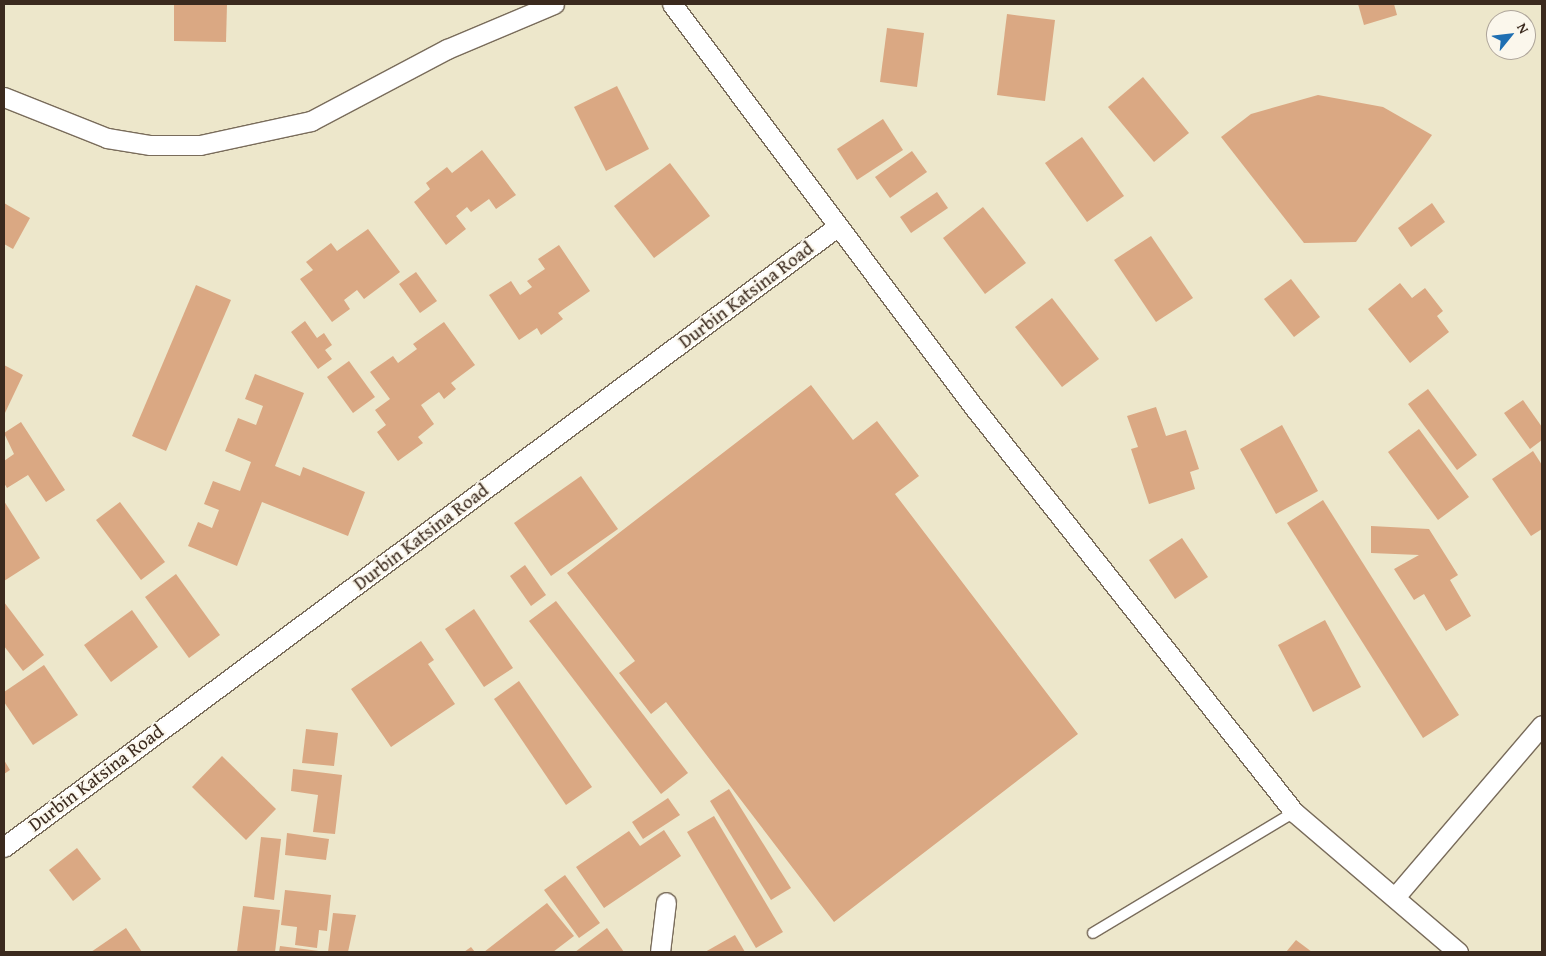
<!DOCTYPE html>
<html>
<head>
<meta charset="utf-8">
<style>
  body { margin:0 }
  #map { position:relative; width:1546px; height:956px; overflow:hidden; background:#ede7cb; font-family:"Gentium Book Plus",serif }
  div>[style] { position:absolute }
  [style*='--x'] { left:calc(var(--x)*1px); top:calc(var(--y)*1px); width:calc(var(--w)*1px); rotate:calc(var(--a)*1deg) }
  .building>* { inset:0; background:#daa883 }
  .roads { filter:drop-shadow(1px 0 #796c5b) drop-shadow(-1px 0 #796c5b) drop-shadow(0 1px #796c5b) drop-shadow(0 -1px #796c5b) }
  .service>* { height:10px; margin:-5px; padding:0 5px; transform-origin:5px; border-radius:5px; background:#fff }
  .minor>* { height:19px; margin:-9.5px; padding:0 9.5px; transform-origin:9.5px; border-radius:9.5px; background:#fff }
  span { translate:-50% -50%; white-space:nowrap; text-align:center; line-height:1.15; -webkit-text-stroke:4px #fbf7ec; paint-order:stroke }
  .street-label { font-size:19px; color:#3b2a1e }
  .frame { position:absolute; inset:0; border:5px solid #3b2a1e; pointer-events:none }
  .north { position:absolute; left:1486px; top:10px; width:50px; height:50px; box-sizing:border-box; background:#fbf7ec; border:1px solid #aea59a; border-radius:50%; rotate:61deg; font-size:14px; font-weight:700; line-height:20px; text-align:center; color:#3b2a1e }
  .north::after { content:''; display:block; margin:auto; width:18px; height:22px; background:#1f6fb2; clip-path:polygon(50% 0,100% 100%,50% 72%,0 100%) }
</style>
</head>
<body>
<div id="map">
  <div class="building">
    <div style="clip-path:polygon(174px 4px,227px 4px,226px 42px,174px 41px)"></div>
    <div style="clip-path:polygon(1358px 4px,1394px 4px,1397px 15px,1364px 25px)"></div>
    <div style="clip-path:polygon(1007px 14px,1055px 20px,1045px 101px,997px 95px)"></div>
    <div style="clip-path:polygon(887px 28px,924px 33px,917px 87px,880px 82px)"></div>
    <div style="clip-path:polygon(1143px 77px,1189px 133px,1154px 162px,1108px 107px)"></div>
    <div style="clip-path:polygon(617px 86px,649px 149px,606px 171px,574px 107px)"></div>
    <div style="clip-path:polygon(1318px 95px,1383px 107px,1432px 135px,1356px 242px,1304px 243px,1221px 137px,1251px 114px)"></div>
    <div style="clip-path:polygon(883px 119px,903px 150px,857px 180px,837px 149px)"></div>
    <div style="clip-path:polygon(1082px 137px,1124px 196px,1087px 222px,1045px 163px)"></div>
    <div style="clip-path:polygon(482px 150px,516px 195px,496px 209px,489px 199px,471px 212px,467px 207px,456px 216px,466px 229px,446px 245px,414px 202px,430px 189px,426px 183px,447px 167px,452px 173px)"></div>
    <div style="clip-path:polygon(912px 151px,927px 172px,890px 198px,875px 177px)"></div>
    <div style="clip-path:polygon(670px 163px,710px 216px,654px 258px,614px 206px)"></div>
    <div style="clip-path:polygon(937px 192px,948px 208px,911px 233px,900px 217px)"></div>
    <div style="clip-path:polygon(4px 203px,30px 218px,13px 249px,4px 244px)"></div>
    <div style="clip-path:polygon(1432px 203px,1445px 222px,1411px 247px,1398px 228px)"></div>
    <div style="clip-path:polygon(983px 207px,1026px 263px,985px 294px,943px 238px)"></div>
    <div style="clip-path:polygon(368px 229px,400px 272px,364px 299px,357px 290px,344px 300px,350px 309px,332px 322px,300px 279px,313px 270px,306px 262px,331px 243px,337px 251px)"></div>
    <div style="clip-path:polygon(1151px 236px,1193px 298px,1156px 322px,1114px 260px)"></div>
    <div style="clip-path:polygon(559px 245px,590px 291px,558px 313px,563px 319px,541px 335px,537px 328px,519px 340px,489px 295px,511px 281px,520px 295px,532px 287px,527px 281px,545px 269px,538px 259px)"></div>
    <div style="clip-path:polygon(416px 272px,437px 301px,420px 313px,399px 284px)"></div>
    <div style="clip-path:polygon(1291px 279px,1320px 317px,1294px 337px,1264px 299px)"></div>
    <div style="clip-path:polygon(1400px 283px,1412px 298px,1425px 288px,1443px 311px,1437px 316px,1449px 332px,1410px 363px,1368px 309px)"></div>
    <div style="clip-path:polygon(196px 285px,231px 300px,166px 451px,132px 436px)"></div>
    <div style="clip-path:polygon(1052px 298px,1099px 359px,1062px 387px,1015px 327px)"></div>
    <div style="clip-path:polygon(305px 321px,317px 338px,324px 333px,332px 345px,325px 350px,332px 359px,318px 369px,291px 332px)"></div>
    <div style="clip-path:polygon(444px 322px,475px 365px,451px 383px,456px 389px,444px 399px,439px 392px,421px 405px,434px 424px,418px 437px,423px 443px,398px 461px,377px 432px,386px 425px,375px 410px,390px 399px,370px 372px,393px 356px,398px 363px,417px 349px,413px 344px)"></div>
    <div style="clip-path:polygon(349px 361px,375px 397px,353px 413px,327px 377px)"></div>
    <div style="clip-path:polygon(4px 365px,23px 375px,4px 415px)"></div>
    <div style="clip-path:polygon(255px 374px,304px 393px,275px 466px,300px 476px,303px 467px,365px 492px,348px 536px,262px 502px,237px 566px,188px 546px,198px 522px,212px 528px,219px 510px,204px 504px,213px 481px,240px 491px,251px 462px,225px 451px,238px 418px,256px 425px,263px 406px,245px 399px)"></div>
    <div style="clip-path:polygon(811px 385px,853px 440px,877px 421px,919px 476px,895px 494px,1078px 734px,834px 922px,666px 702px,651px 714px,619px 673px,635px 661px,567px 573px)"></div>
    <div style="clip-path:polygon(1428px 389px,1477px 455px,1457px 470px,1408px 404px)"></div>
    <div style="clip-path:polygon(1523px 400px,1542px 427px,1542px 440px,1530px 449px,1504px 413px)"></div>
    <div style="clip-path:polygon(1156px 407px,1166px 436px,1186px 430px,1199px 469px,1190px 472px,1195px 489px,1149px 504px,1131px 449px,1138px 447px,1127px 416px)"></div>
    <div style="clip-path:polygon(21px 422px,65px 490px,46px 502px,28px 475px,7px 488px,4px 483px,4px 461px,14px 454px,4px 433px)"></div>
    <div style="clip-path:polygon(1282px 425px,1318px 491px,1276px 514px,1240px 449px)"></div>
    <div style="clip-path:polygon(1419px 429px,1469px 497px,1438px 520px,1388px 452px)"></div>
    <div style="clip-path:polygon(1533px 451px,1542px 465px,1542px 529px,1531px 536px,1492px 479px)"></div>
    <div style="clip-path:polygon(581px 476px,618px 529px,551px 576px,514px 523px)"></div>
    <div style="clip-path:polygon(1323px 500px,1459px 715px,1423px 738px,1287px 523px)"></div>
    <div style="clip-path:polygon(4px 501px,40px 558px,4px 581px)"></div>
    <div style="clip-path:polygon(120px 502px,165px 562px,141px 580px,96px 520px)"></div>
    <div style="clip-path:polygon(1371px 526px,1429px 529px,1458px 575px,1450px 580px,1471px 616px,1446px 631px,1424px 594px,1414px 600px,1394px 569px,1419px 555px,1371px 553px)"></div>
    <div style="clip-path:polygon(1182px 538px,1208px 577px,1175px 599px,1149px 560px)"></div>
    <div style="clip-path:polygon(525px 565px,546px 595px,531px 606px,510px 576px)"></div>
    <div style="clip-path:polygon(176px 574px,220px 635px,189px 658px,145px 597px)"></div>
    <div style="clip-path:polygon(556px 601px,688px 773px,661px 794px,529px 621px)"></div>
    <div style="clip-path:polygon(4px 602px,44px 655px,23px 671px,4px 646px)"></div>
    <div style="clip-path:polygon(474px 609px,513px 668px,484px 687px,445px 629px)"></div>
    <div style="clip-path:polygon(132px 610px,158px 647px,111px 682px,84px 645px)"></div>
    <div style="clip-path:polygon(1325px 620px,1361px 687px,1313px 712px,1278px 645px)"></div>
    <div style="clip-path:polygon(421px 641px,434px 660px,428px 664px,455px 704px,391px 747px,351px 689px)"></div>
    <div style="clip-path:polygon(44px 665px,78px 715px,33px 745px,4px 702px,4px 692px)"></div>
    <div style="clip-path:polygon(519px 681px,592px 787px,566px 805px,494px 699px)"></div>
    <div style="clip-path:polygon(306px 729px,338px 733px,334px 766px,302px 763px)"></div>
    <div style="clip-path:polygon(222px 756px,276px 809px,246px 840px,192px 787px)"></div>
    <div style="clip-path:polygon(4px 760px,10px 770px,4px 774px)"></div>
    <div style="clip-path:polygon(293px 769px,342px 775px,335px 834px,313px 832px,318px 795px,291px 791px)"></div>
    <div style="clip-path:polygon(729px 789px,791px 888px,771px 900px,710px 801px)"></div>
    <div style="clip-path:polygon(668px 798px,680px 815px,643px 839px,632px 822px)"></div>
    <div style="clip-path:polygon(714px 816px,783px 932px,756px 948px,687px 832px)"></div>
    <div style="clip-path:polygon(664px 830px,681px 856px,604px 908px,576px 867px,629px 831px,640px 846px)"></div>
    <div style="clip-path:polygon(287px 833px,329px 839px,326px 860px,285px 855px)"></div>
    <div style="clip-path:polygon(261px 837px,281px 839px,274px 900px,254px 897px)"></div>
    <div style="clip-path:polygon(77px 848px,101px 879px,73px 901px,49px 870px)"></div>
    <div style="clip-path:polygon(565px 875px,600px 923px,579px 938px,544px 890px)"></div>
    <div style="clip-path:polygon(285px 890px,331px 895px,327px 931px,319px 930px,317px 948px,295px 945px,297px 927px,281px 925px)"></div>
    <div style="clip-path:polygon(547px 903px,574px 936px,553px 952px,484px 952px)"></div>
    <div style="clip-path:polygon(243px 906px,280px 910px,275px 952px,237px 952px)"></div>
    <div style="clip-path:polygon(333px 913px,356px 915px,348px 952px,328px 952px)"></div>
    <div style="clip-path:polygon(126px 928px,142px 952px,91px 952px)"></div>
    <div style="clip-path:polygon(607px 928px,624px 952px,575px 952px)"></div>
    <div style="clip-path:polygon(735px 935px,745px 952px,705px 952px)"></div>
    <div style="clip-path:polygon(1296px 940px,1312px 952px,1286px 952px)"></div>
    <div style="clip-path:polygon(280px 946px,319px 951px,319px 952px,279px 952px)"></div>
    <div style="clip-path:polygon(471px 947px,475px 952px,464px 952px)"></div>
  </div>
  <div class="roads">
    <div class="service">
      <div style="--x:1093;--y:933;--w:235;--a:-31"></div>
    </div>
    <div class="minor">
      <div style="--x:672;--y:4;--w:502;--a:53.18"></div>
      <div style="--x:973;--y:406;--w:518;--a:51.67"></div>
      <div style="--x:1294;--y:812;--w:216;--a:40.5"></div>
      <div style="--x:4;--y:97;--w:111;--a:21.7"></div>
      <div style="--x:107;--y:138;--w:44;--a:9.2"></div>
      <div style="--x:150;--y:145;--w:50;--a:0"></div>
      <div style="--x:200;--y:145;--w:114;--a:-12.2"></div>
      <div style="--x:311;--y:121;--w:154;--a:-27.9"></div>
      <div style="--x:447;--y:49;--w:116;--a:-22.8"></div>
      <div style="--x:4;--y:847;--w:1040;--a:-36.67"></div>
      <div style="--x:1395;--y:897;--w:226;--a:-49.5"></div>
      <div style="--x:660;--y:952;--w:50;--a:-83.2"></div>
    </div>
  </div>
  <div class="street-label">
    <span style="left:746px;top:295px;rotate:-37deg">Durbin Katsina Road</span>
    <span style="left:421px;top:537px;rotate:-37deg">Durbin Katsina Road</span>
    <span style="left:96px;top:778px;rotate:-37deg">Durbin Katsina Road</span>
  </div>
  <div class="frame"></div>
  <div class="north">N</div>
</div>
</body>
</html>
